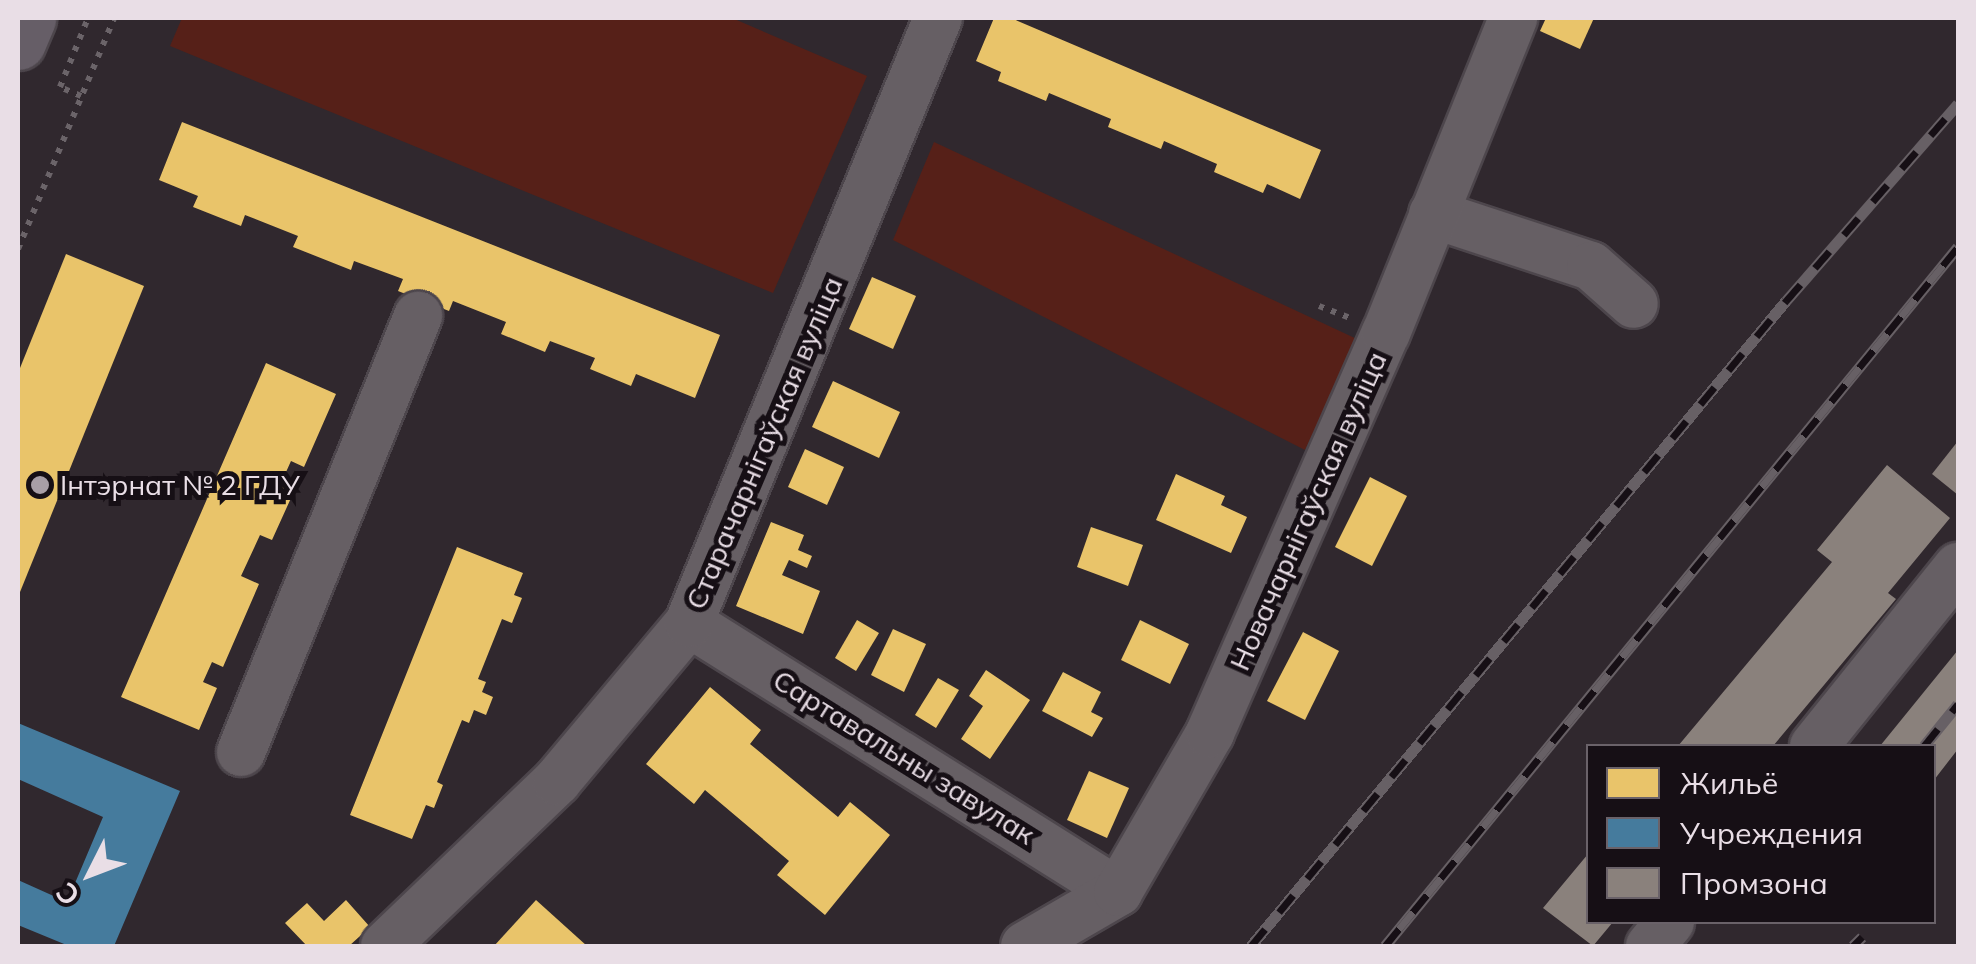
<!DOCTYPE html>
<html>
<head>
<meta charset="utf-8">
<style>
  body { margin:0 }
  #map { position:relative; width:1976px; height:964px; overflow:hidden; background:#30282e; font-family:Mulish,sans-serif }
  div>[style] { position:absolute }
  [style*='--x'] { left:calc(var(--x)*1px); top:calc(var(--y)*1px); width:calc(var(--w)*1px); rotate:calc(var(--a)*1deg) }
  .green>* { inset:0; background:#562018 }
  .homes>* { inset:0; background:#e9c46a }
  .public>* { inset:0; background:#457b9d }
  .industry>* { inset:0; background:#8a817c }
  .path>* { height:6px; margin-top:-3px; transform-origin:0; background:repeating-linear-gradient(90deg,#6b6469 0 5px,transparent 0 13px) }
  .roads { filter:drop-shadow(2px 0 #4d464c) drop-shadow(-2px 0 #4d464c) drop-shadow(0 2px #4d464c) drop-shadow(0 -2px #4d464c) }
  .minor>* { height:48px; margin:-24px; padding:0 24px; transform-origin:24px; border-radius:24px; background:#665f64 }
  .major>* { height:55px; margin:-27.5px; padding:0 27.5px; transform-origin:27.5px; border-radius:27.5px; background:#665e67 }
  .rail>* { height:11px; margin-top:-5.5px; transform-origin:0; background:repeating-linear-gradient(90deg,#160f15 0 22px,#676065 0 44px); box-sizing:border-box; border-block:2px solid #676065 }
  .dots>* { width:28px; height:28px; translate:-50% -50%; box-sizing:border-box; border:5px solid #160f15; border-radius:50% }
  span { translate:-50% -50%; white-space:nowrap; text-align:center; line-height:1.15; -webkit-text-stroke:10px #160f15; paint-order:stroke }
  .street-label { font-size:28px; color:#e9dee6 }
  .poi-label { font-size:28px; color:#e9dee6 }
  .left { translate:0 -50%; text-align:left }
  .frame { position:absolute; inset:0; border:20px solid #e9dee6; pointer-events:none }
  .legend { position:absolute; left:1586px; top:744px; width:350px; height:180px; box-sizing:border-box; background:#160f15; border:2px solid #6a6269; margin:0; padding:12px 18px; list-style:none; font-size:30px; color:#e9dee6 }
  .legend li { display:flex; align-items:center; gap:20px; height:50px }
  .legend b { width:50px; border:2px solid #6a6269 }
  .north { position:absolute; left:40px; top:824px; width:100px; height:100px; -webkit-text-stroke:8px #160f15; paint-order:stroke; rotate:228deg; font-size:28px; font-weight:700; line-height:40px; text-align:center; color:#e9dee6 }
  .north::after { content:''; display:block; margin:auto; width:35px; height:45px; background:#e9dee6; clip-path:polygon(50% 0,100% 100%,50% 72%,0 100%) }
</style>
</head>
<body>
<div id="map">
  <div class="green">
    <div style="clip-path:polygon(182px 18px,732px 18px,867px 76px,773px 293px,170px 46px)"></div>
    <div style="clip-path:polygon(934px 142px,1359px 340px,1305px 450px,893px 240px)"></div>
  </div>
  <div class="homes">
    <div style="clip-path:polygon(994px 18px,1011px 18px,1321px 150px,1300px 199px,1267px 184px,1263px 193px,1214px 172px,1217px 164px,1164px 141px,1161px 149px,1108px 127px,1111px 119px,1049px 93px,1046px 101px,998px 81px,1001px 72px,976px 61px)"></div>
    <div style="clip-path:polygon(1546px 18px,1594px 18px,1580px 49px,1540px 31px)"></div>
    <div style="clip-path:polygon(182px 122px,720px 335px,695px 398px,636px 374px,631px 386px,590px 369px,595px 358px,550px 341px,545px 352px,501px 334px,506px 322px,453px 301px,449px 311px,398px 291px,403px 279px,354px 261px,351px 270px,293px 247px,298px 236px,245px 215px,241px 226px,193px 207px,198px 196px,159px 180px)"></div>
    <div style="clip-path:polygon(66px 254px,144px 286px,18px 597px,18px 373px)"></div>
    <div style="clip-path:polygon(872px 277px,916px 296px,893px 349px,849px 329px)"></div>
    <div style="clip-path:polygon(266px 363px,336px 394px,304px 467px,291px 461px,282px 481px,296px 487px,272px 540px,260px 535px,241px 576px,259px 584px,223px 667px,212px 662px,203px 682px,217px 688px,199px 730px,121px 697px)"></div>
    <div style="clip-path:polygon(833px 381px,900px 412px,879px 458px,812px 427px)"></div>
    <div style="clip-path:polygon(805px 449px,844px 467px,827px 505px,788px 487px)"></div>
    <div style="clip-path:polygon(1176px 474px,1225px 496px,1221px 505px,1247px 517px,1231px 553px,1156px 520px)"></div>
    <div style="clip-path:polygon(1370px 477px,1407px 496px,1372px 566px,1335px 547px)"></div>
    <div style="clip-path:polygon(771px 522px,804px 535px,798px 550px,812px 556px,807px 568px,789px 560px,782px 575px,820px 591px,803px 634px,736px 606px)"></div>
    <div style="clip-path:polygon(1091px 527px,1143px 545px,1128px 586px,1077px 567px)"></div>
    <div style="clip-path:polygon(457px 547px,523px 573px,514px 595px,522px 598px,512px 623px,502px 619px,478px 679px,486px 682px,482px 692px,493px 697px,486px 715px,474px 710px,469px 723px,462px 720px,437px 782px,443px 785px,434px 808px,426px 805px,412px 839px,350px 815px)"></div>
    <div style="clip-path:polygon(857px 620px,879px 633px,856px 671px,835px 658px)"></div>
    <div style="clip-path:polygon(1140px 620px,1189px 644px,1170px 684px,1121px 660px)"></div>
    <div style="clip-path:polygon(893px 629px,926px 644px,904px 692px,871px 675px)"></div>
    <div style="clip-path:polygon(1303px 632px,1339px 651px,1305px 720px,1267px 701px)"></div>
    <div style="clip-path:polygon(986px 670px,1030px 700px,990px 759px,961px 739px,983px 706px,969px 696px)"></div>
    <div style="clip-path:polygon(1063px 672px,1101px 692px,1091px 712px,1103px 718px,1092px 737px,1042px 711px)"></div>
    <div style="clip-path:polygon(938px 678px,959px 690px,936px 728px,915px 715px)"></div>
    <div style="clip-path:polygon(710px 687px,761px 730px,750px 744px,838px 817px,850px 802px,890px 835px,825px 915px,777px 875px,789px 861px,705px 790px,694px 804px,646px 764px)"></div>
    <div style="clip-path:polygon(1089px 771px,1129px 788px,1107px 838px,1067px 820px)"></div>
    <div style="clip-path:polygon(346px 900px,370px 927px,349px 946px,307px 946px,285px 923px,307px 903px,324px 921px)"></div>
    <div style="clip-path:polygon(536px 900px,587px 946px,494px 946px)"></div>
  </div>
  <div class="public">
    <div style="clip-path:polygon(18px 723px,180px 791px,114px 946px,69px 946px,18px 925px,18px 880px,67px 902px,103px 817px,18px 779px)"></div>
  </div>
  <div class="industry">
    <div style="clip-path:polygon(1958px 441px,1958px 495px,1932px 474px)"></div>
    <div style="clip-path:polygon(1887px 465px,1950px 518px,1888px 593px,1896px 599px,1773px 746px,1678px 746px,1832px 562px,1817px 550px)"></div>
    <div style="clip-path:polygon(1958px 650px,1958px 749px,1934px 780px,1934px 746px,1880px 746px)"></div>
    <div style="clip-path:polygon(1588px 854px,1588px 922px,1613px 922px,1593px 946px,1543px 908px)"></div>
  </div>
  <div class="path">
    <div style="--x:81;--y:96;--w:23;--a:-157"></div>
    <div style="--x:60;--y:87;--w:74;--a:-67.9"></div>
    <div style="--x:18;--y:249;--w:250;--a:-67.4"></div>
    <div style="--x:1319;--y:306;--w:33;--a:21"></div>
  </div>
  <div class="roads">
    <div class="minor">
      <div style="--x:1433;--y:214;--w:166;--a:18.2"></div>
      <div style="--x:1591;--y:266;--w:57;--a:41.5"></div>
      <div style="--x:689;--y:623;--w:506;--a:32.09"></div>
      <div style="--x:1814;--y:746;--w:230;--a:-51.2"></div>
      <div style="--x:241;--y:752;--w:471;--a:-67.9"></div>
      <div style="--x:385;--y:946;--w:238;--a:-43.8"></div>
      <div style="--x:557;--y:781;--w:206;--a:-50.1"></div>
      <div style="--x:689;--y:623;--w:654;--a:-67.63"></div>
      <div style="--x:1025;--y:946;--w:108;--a:-30.1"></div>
      <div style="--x:1118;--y:892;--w:184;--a:-59.9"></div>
      <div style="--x:1210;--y:733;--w:437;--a:-66.3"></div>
      <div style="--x:1386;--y:333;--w:340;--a:-68"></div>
      <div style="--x:1650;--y:946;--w:31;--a:-50"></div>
    </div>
    <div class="major">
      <div style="--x:18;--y:42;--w:26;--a:-67"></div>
    </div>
  </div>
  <div class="rail">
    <div style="--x:1924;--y:746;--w:54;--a:-51"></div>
    <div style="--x:1251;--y:946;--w:838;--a:-50.33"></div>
    <div style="--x:1786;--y:301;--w:262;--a:-48.9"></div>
    <div style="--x:1385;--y:946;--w:904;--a:-50.66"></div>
    <div style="--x:1853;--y:946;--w:13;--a:-45"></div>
  </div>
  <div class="dots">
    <div style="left:40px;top:485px;background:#a89ea6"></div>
  </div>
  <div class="street-label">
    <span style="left:764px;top:443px;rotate:-67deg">Старачарнігаўская вуліца</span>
    <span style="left:1308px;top:511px;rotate:-66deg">Новачарнігаўская вуліца</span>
    <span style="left:904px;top:757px;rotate:32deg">Сартавальны завулак</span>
  </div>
  <div class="poi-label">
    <span class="left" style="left:60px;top:485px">Інтэрнат № 2 ГДУ</span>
  </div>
  <div class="frame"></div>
  <ul class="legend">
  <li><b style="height:28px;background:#e9c46a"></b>Жильё</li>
  <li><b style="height:28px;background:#457b9d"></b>Учреждения</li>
  <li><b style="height:28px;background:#8a817c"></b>Промзона</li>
  </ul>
  <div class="north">С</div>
</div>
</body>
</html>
